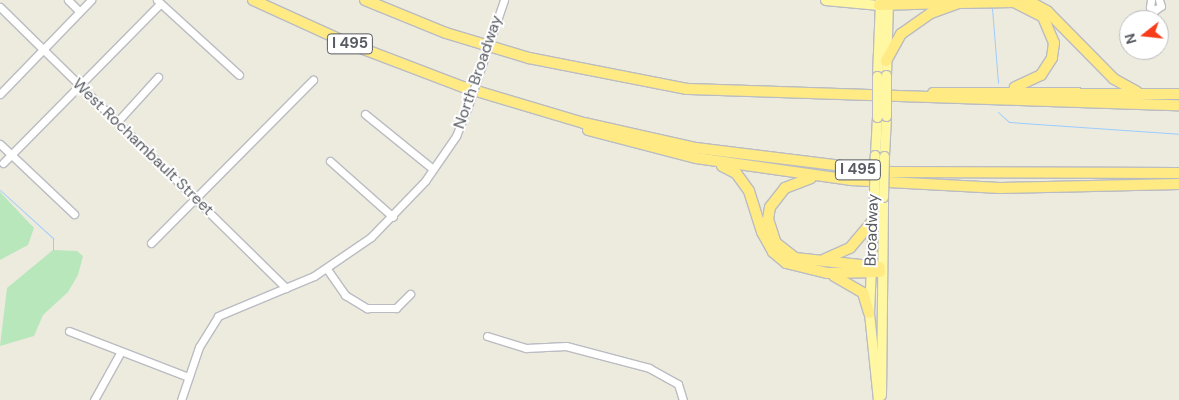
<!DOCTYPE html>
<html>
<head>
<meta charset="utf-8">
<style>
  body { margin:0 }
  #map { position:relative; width:1179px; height:400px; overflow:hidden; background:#edebde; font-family:"DM Sans",sans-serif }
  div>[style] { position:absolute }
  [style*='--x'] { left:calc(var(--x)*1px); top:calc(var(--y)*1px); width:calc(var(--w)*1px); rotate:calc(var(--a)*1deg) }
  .green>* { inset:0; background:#b8e7bc }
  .stream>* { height:1px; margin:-0.5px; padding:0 0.5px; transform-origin:0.5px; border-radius:0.5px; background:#9cccff }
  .roads { filter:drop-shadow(1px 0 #babcc2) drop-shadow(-1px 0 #babcc2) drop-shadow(0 1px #babcc2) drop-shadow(0 -1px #babcc2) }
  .minor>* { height:7px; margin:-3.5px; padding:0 3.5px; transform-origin:3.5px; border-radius:3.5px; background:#fff }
  .major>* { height:9px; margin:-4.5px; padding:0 4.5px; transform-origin:4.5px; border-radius:4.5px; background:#fff7a1 }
  .highway>* { height:10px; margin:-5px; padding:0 5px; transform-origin:5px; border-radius:5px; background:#ffea83 }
  .bridges { filter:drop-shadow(1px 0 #babcc2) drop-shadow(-1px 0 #babcc2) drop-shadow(0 1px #babcc2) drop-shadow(0 -1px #babcc2) }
  .minor-bridge>* { height:7px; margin:-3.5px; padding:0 3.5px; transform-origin:3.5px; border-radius:3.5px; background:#fff }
  .major-bridge>* { height:9px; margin:-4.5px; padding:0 4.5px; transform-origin:4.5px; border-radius:4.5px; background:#fff7a1 }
  span { translate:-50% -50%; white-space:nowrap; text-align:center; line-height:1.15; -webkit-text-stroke:4px #fff; paint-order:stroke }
  .shield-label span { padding:1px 4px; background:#fff; border:1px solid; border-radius:4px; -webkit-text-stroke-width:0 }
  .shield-label { font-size:15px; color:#585b61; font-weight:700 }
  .street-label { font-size:16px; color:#585b61 }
  .north { position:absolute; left:1119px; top:10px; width:50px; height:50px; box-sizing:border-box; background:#fff; border:1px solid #bcbdc0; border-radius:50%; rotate:254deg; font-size:14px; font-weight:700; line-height:20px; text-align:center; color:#585b61 }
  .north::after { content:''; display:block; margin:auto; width:18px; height:22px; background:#f83c19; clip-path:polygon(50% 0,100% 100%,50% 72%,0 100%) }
</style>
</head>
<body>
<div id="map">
  <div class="green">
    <div style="clip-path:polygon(0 192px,34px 228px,28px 245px,0 260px)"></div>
    <div style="clip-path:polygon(53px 250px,77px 251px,83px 256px,78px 275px,68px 292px,43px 315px,34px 336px,0 346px,7px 288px)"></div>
  </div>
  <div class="stream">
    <div style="--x:992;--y:8;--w:75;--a:85.4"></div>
    <div style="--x:998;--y:112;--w:15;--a:42"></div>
    <div style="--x:1009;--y:122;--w:170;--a:4"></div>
    <div style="--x:0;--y:190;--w:72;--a:42.2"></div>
    <div style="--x:53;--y:238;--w:12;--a:90"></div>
  </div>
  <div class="roads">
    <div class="minor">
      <div style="--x:68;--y:0;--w:14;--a:45"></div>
      <div style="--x:157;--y:0;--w:111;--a:42.4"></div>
      <div style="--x:1151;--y:0;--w:7;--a:98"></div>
      <div style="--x:1150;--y:7;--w:6;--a:31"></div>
      <div style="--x:1155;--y:10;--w:7;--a:-34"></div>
      <div style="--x:1161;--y:6;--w:6;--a:-108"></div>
      <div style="--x:0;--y:7;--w:401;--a:44.5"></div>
      <div style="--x:493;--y:32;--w:34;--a:-71"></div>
      <div style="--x:0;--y:94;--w:131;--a:-45.9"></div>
      <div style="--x:365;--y:114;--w:87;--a:39"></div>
      <div style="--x:117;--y:122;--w:61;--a:-47.7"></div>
      <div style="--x:0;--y:144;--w:102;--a:43.4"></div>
      <div style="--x:330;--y:161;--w:84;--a:41.6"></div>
      <div style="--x:3;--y:163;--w:223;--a:-45.4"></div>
      <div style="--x:151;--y:243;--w:230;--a:-45.2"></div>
      <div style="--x:327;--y:269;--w:32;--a:55"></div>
      <div style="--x:345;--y:295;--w:26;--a:31"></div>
      <div style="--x:367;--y:308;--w:29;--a:0"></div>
      <div style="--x:396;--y:308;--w:20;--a:-45"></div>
      <div style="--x:69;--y:331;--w:128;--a:21.1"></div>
      <div style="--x:487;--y:336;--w:41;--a:17.1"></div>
      <div style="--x:526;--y:348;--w:40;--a:-2.9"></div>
      <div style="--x:566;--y:346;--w:86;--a:14.8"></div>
      <div style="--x:649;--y:368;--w:33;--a:29"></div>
      <div style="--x:678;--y:384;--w:17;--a:73"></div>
      <div style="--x:94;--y:400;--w:54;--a:-61"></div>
      <div style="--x:181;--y:400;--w:56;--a:-71.2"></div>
      <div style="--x:199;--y:347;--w:36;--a:-58"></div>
      <div style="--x:218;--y:316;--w:104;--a:-22.6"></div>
      <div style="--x:314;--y:276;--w:69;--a:-34.4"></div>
      <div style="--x:371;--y:237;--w:78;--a:-46"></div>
      <div style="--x:425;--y:181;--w:55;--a:-55.4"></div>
      <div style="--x:456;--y:136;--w:32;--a:-68"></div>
    </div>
    <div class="major">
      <div style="--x:825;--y:0;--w:54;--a:5.3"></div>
      <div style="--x:886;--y:75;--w:75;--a:-88.5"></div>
      <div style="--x:877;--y:76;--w:76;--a:-87.7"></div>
      <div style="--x:875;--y:155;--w:38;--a:-87"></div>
      <div style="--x:884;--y:156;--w:40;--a:-87.1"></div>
      <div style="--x:874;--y:194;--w:119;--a:92.4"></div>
      <div style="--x:869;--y:313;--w:87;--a:84.1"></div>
      <div style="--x:881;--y:395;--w:198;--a:-89.4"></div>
    </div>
    <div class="highway">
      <div style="--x:253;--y:0;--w:101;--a:24.5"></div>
      <div style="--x:345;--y:42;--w:126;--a:20.9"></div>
      <div style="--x:463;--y:87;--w:126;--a:16.6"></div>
      <div style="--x:584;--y:123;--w:115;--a:12.6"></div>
      <div style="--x:696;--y:148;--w:196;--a:7"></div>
      <div style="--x:891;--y:172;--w:288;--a:0.2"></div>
      <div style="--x:365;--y:0;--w:87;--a:22.2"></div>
      <div style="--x:446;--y:33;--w:87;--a:16.8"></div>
      <div style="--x:529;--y:58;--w:161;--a:11.1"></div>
      <div style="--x:687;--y:89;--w:492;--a:1.9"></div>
      <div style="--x:1027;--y:0;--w:23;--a:29"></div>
      <div style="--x:1047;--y:11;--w:95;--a:45.4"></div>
      <div style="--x:1114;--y:79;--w:26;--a:29"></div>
      <div style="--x:879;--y:5;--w:69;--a:-1.7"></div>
      <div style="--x:886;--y:61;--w:31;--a:-61"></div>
      <div style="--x:901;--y:34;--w:37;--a:-35"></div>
      <div style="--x:931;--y:13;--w:30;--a:-20"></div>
      <div style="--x:959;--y:3;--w:55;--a:-1"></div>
      <div style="--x:1014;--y:2;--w:33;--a:27"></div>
      <div style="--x:1043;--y:17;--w:28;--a:67"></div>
      <div style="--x:1054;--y:43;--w:15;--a:98"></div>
      <div style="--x:1052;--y:58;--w:20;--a:123"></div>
      <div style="--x:1041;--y:75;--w:29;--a:155"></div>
      <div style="--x:933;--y:93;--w:246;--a:0.2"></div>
      <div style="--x:588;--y:130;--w:112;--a:14.5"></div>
      <div style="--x:696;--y:158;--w:157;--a:8.1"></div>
      <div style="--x:851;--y:180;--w:149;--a:3.1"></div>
      <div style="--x:1000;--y:188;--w:179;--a:-1.3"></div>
      <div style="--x:722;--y:166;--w:16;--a:27"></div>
      <div style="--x:736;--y:173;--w:22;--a:54"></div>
      <div style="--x:749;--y:191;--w:43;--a:72.4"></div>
      <div style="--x:762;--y:232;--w:23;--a:61"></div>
      <div style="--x:773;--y:252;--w:17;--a:40"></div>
      <div style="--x:786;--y:263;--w:42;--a:13.7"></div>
      <div style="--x:827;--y:273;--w:53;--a:-1.1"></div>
      <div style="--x:811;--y:178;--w:28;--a:159"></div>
      <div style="--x:785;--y:188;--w:24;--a:128"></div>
      <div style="--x:770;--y:207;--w:12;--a:99"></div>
      <div style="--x:768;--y:219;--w:25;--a:72"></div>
      <div style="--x:776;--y:243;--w:24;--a:38"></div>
      <div style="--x:795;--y:258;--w:85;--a:6"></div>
      <div style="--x:825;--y:259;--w:27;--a:-24"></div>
      <div style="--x:850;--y:248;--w:35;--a:-50"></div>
      <div style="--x:834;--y:276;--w:34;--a:30"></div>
      <div style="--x:863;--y:293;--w:21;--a:73"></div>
    </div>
  </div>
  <div class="bridges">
    <div class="minor-bridge">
      <div style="--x:468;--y:106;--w:78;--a:-71.3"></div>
    </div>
    <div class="major-bridge">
      <div style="--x:886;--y:116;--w:41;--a:-90"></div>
      <div style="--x:877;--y:117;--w:41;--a:-90"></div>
      <div style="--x:874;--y:194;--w:39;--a:-89"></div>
      <div style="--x:883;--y:197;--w:41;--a:-88.6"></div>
    </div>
  </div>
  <div class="shield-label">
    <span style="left:350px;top:44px">I 495</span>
    <span style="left:858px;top:170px">I 495</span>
  </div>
  <div class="street-label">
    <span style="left:478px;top:72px;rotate:-71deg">North Broadway</span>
    <span style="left:143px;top:147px;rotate:44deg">West Rochambault Street</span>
    <span style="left:872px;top:230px;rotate:-88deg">Broadway</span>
  </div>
  <div class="north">N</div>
</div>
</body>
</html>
